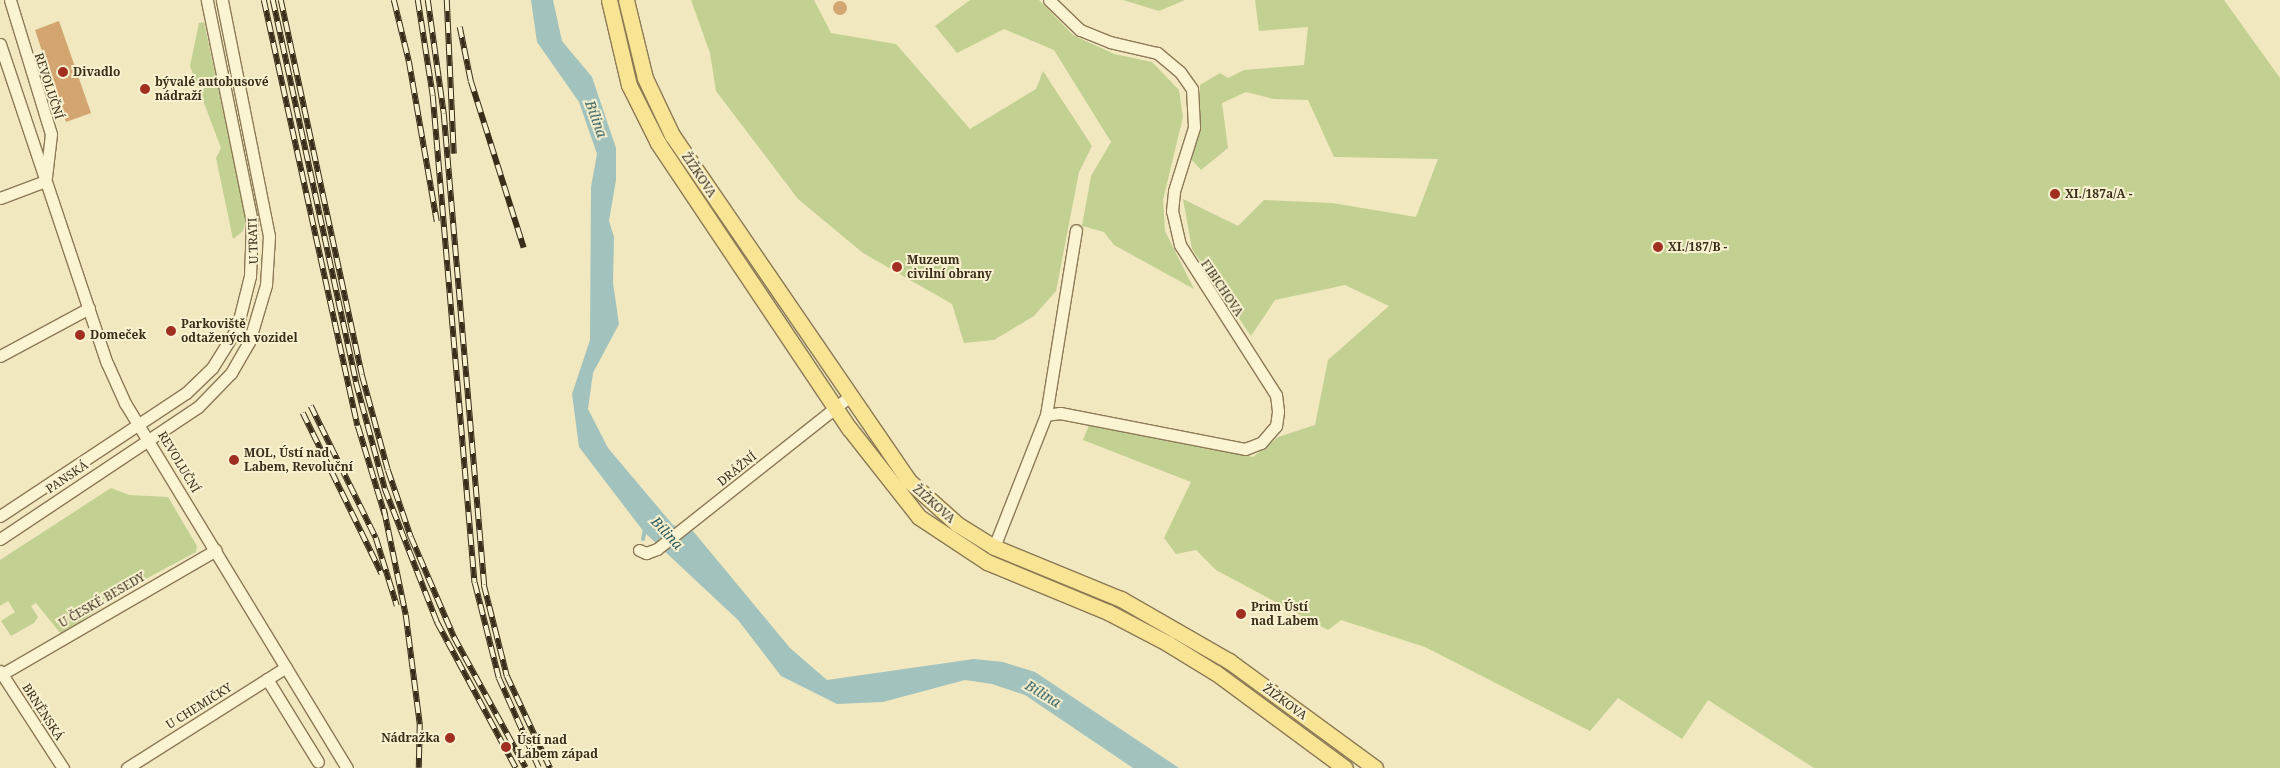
<!DOCTYPE html>
<html>
<head>
<meta charset="utf-8">
<style>
  body { margin:0 }
  #map { position:relative; width:2280px; height:768px; overflow:hidden; background:#f1e8bf; font-family:"Noto Serif",serif }
  div>[style] { position:absolute }
  [style*='--x'] { left:calc(var(--x)*1px); top:calc(var(--y)*1px); width:calc(var(--w)*1px); rotate:calc(var(--a)*1deg) }
  .green>* { inset:0; background:#c2d092 }
  .water>* { inset:0; background:#a2c3bd }
  .stream>* { height:4px; margin:-2px; padding:0 2px; transform-origin:2px; border-radius:2px; background:#a2c3bd }
  .building>* { inset:0; background:#d3a571 }
  .round { border-radius:50% }
  .roads { filter:drop-shadow(1px 0 #8c7956) drop-shadow(-1px 0 #8c7956) drop-shadow(0 1px #8c7956) drop-shadow(0 -1px #8c7956) }
  .minor>* { height:11px; margin:-5.5px; padding:0 5.5px; transform-origin:5.5px; border-radius:5.5px; background:#fbf4d3 }
  .major>* { height:15px; margin:-7.5px; padding:0 7.5px; transform-origin:7.5px; border-radius:7.5px; background:#f8e593 }
  .rail>* { height:5.5px; margin-top:-2.75px; transform-origin:0; background:repeating-linear-gradient(90deg,#f8f1cf 0 11px,#3a2e1b 0 22px); box-sizing:border-box; border-block:1px solid #3a2e1b }
  .dots>* { width:14px; height:14px; translate:-50% -50%; box-sizing:border-box; border:2px solid #f8f1cf; border-radius:50% }
  span { translate:-50% -50%; white-space:nowrap; text-align:center; line-height:1.15; -webkit-text-stroke:4px #f8f1cf; paint-order:stroke }
  .poi-label { font-size:12px; color:#3a2e1b; font-weight:700 }
  .left { translate:0 -50%; text-align:left }
  .right { translate:-100% -50%; text-align:right }
  .street-label { font-size:12px; color:#3a2e1b }
  .water-label { font-size:14px; color:#29585b; font-style:italic }
</style>
</head>
<body>
<div id="map">
  <div class="green">
    <div style="clip-path:polygon(691px 0,814px 0,831px 33px,896px 44px,970px 129px,1036px 89px,1043px 71px,1092px 146px,1079px 172px,1056px 291px,1034px 316px,994px 340px,964px 343px,952px 304px,863px 253px,798px 199px,716px 91px,710px 53px)"></div>
    <div style="clip-path:polygon(970px 0,1039px 0,1073px 35px,1114px 54px,1152px 62px,1179px 90px,1183px 117px,1163px 200px,1165px 231px,1194px 289px,1114px 245px,1104px 232px,1082px 226px,1091px 176px,1111px 142px,1054px 50px,1004px 29px,957px 53px,935px 26px)"></div>
    <div style="clip-path:polygon(1123px 0,1185px 0,1159px 11px)"></div>
    <div style="clip-path:polygon(1255px 0,2224px 0,2280px 78px,2280px 768px,1814px 768px,1708px 700px,1682px 739px,1618px 698px,1590px 731px,1425px 647px,1341px 620px,1328px 630px,1216px 570px,1196px 550px,1176px 554px,1164px 538px,1191px 482px,1083px 440px,1089px 425px,1253px 457px,1278px 437px,1315px 425px,1328px 360px,1389px 306px,1345px 285px,1275px 300px,1251px 336px,1192px 249px,1183px 199px,1238px 226px,1264px 200px,1332px 203px,1416px 217px,1438px 159px,1334px 157px,1308px 100px,1274px 99px,1246px 92px,1222px 103px,1228px 148px,1201px 170px,1190px 158px,1200px 128px,1200px 85px,1220px 73px,1228px 78px,1244px 70px,1304px 65px,1308px 27px,1259px 31px)"></div>
    <div style="clip-path:polygon(204px 22px,246px 220px,243px 231px,233px 239px,216px 158px,221px 148px,190px 66px,199px 23px)"></div>
    <div style="clip-path:polygon(111px 488px,129px 495px,168px 497px,197px 546px,196px 552px,140px 582px,61px 634px,36px 603px,31px 606px,38px 617px,34px 623px,11px 636px,1px 621px,15px 612px,8px 601px,0 606px,0 560px)"></div>
  </div>
  <div class="water">
    <div style="clip-path:polygon(531px 0,553px 0,562px 41px,592px 77px,616px 148px,616px 180px,609px 221px,614px 237px,613px 283px,619px 324px,593px 373px,588px 409px,608px 448px,673px 525px,693px 531px,790px 648px,827px 680px,974px 659px,1003px 662px,1035px 672px,1179px 768px,1133px 768px,1025px 695px,992px 684px,965px 680px,883px 702px,837px 704px,781px 676px,738px 620px,644px 532px,579px 447px,572px 394px,590px 340px,591px 187px,597px 154px,579px 102px,537px 42px)"></div>
  </div>
  <div class="stream">
    <div style="--x:643;--y:539;--w:10;--a:-79"></div>
  </div>
  <div class="building">
    <div class="round" style="left:833px;top:1px;width:14px;height:14px"></div>
    <div style="clip-path:polygon(59px 21px,91px 113px,66px 122px,35px 30px)"></div>
  </div>
  <div class="roads">
    <div class="minor">
      <div style="--x:10;--y:0;--w:140;--a:73"></div>
      <div style="--x:51;--y:134;--w:43;--a:96.6"></div>
      <div style="--x:0;--y:44;--w:336;--a:71.5"></div>
      <div style="--x:107;--y:363;--w:44;--a:65.8"></div>
      <div style="--x:125;--y:403;--w:427;--a:58.7"></div>
      <div style="--x:0;--y:198;--w:48;--a:-20.7"></div>
      <div style="--x:0;--y:356;--w:101;--a:-28.3"></div>
      <div style="--x:1046;--y:415;--w:187;--a:-80.8"></div>
      <div style="--x:0;--y:516;--w:223;--a:-33.5"></div>
      <div style="--x:186;--y:393;--w:36;--a:-44"></div>
      <div style="--x:212;--y:368;--w:47;--a:-58"></div>
      <div style="--x:237;--y:328;--w:54;--a:-76"></div>
      <div style="--x:250;--y:276;--w:54;--a:-87.9"></div>
      <div style="--x:252;--y:222;--w:227;--a:-101.5"></div>
      <div style="--x:0;--y:539;--w:238;--a:-33.7"></div>
      <div style="--x:198;--y:407;--w:47;--a:-45.9"></div>
      <div style="--x:231;--y:373;--w:36;--a:-60"></div>
      <div style="--x:249;--y:342;--w:59;--a:-73.4"></div>
      <div style="--x:266;--y:285;--w:49;--a:-86.5"></div>
      <div style="--x:269;--y:236;--w:241;--a:-101.3"></div>
      <div style="--x:994;--y:547;--w:142;--a:-68.5"></div>
      <div style="--x:1046;--y:415;--w:14;--a:-8"></div>
      <div style="--x:1060;--y:413;--w:188;--a:11"></div>
      <div style="--x:1245;--y:449;--w:17;--a:-21"></div>
      <div style="--x:1261;--y:443;--w:23;--a:-49"></div>
      <div style="--x:1276;--y:426;--w:15;--a:-82"></div>
      <div style="--x:1278;--y:411;--w:16;--a:-97"></div>
      <div style="--x:1276;--y:395;--w:178;--a:-122.6"></div>
      <div style="--x:1180;--y:245;--w:35;--a:-103"></div>
      <div style="--x:1172;--y:211;--w:20;--a:-84"></div>
      <div style="--x:1174;--y:191;--w:67;--a:-72.6"></div>
      <div style="--x:1194;--y:127;--w:38;--a:-93"></div>
      <div style="--x:1192;--y:89;--w:21;--a:-125"></div>
      <div style="--x:1180;--y:72;--w:30;--a:-140"></div>
      <div style="--x:1157;--y:53;--w:48;--a:-166.8"></div>
      <div style="--x:1110;--y:42;--w:32;--a:-158"></div>
      <div style="--x:1080;--y:30;--w:43;--a:-135.9"></div>
      <div style="--x:639;--y:550;--w:8;--a:23"></div>
      <div style="--x:646;--y:553;--w:12;--a:-20"></div>
      <div style="--x:657;--y:549;--w:245;--a:-38.4"></div>
      <div style="--x:0;--y:671;--w:116;--a:57"></div>
      <div style="--x:2;--y:674;--w:247;--a:-30.1"></div>
      <div style="--x:267;--y:679;--w:97;--a:58.4"></div>
      <div style="--x:127;--y:768;--w:188;--a:-32.4"></div>
    </div>
    <div class="major">
      <div style="--x:609;--y:0;--w:87;--a:76.8"></div>
      <div style="--x:629;--y:85;--w:65;--a:63.4"></div>
      <div style="--x:658;--y:143;--w:343;--a:56.2"></div>
      <div style="--x:849;--y:428;--w:113;--a:51.8"></div>
      <div style="--x:919;--y:517;--w:82;--a:33.5"></div>
      <div style="--x:987;--y:562;--w:131;--a:22.5"></div>
      <div style="--x:1108;--y:612;--w:67;--a:27.7"></div>
      <div style="--x:1167;--y:643;--w:57;--a:31.5"></div>
      <div style="--x:1216;--y:673;--w:160;--a:36.4"></div>
      <div style="--x:626;--y:0;--w:80;--a:76.3"></div>
      <div style="--x:645;--y:78;--w:63;--a:64.7"></div>
      <div style="--x:672;--y:135;--w:418;--a:55.6"></div>
      <div style="--x:908;--y:480;--w:66;--a:41.9"></div>
      <div style="--x:957;--y:524;--w:44;--a:31.9"></div>
      <div style="--x:994;--y:547;--w:137;--a:22.3"></div>
      <div style="--x:1121;--y:599;--w:125;--a:29.9"></div>
      <div style="--x:1229;--y:661;--w:181;--a:36.2"></div>
    </div>
  </div>
  <div class="rail">
    <div style="--x:264;--y:0;--w:436;--a:77.6"></div>
    <div style="--x:358;--y:426;--w:93;--a:73.1"></div>
    <div style="--x:273;--y:0;--w:391;--a:77.7"></div>
    <div style="--x:356;--y:382;--w:111;--a:74.8"></div>
    <div style="--x:385;--y:489;--w:143;--a:68.6"></div>
    <div style="--x:437;--y:622;--w:166;--a:61.6"></div>
    <div style="--x:281;--y:0;--w:384;--a:77.8"></div>
    <div style="--x:362;--y:375;--w:98;--a:74.7"></div>
    <div style="--x:388;--y:470;--w:71;--a:71.1"></div>
    <div style="--x:411;--y:537;--w:109;--a:66.7"></div>
    <div style="--x:454;--y:637;--w:149;--a:61.2"></div>
    <div style="--x:394;--y:0;--w:63;--a:76.2"></div>
    <div style="--x:409;--y:61;--w:163;--a:80.1"></div>
    <div style="--x:418;--y:0;--w:97;--a:81.1"></div>
    <div style="--x:433;--y:96;--w:489;--a:85.1"></div>
    <div style="--x:475;--y:583;--w:98;--a:75.8"></div>
    <div style="--x:499;--y:678;--w:98;--a:66"></div>
    <div style="--x:428;--y:0;--w:115;--a:82"></div>
    <div style="--x:444;--y:114;--w:473;--a:85.1"></div>
    <div style="--x:484;--y:585;--w:94;--a:75.8"></div>
    <div style="--x:507;--y:676;--w:102;--a:64.9"></div>
    <div style="--x:447;--y:0;--w:154;--a:87.4"></div>
    <div style="--x:460;--y:27;--w:55;--a:78.5"></div>
    <div style="--x:471;--y:81;--w:175;--a:72.4"></div>
    <div style="--x:311;--y:406;--w:147;--a:63.8"></div>
    <div style="--x:376;--y:538;--w:71;--a:72.8"></div>
    <div style="--x:303;--y:413;--w:179;--a:63.9"></div>
    <div style="--x:384;--y:509;--w:108;--a:78.3"></div>
    <div style="--x:406;--y:615;--w:111;--a:82.7"></div>
    <div style="--x:420;--y:725;--w:43;--a:91.3"></div>
  </div>
  <div class="dots">
    <div style="left:63px;top:72px;background:#a02f21"></div>
    <div style="left:145px;top:89px;background:#a02f21"></div>
    <div style="left:2055px;top:194px;background:#a02f21"></div>
    <div style="left:1658px;top:247px;background:#a02f21"></div>
    <div style="left:897px;top:267px;background:#a02f21"></div>
    <div style="left:171px;top:331px;background:#a02f21"></div>
    <div style="left:80px;top:335px;background:#a02f21"></div>
    <div style="left:234px;top:460px;background:#a02f21"></div>
    <div style="left:1241px;top:614px;background:#a02f21"></div>
    <div style="left:450px;top:738px;background:#a02f21"></div>
    <div style="left:506px;top:747px;background:#a02f21"></div>
  </div>
  <div class="poi-label">
    <span class="left" style="left:73px;top:72px">Divadlo</span>
    <span class="left" style="left:155px;top:89px">bývalé autobusové<br>nádraží</span>
    <span class="left" style="left:2065px;top:194px">XI./187a/A -</span>
    <span class="left" style="left:1668px;top:247px">XI./187/B -</span>
    <span class="left" style="left:907px;top:267px">Muzeum<br>civilní obrany</span>
    <span class="left" style="left:181px;top:331px">Parkoviště<br>odtažených vozidel</span>
    <span class="left" style="left:90px;top:335px">Domeček</span>
    <span class="left" style="left:244px;top:460px">MOL, Ústí nad<br>Labem, Revoluční</span>
    <span class="left" style="left:1251px;top:614px">Prim Ústí<br>nad Labem</span>
    <span class="right" style="left:440px;top:738px">Nádražka</span>
    <span class="left" style="left:517px;top:747px">Ústí nad<br>Labem západ</span>
  </div>
  <div class="street-label">
    <span style="left:49px;top:86px;rotate:72deg">REVOLUČNÍ</span>
    <span style="left:699px;top:175px;rotate:56deg">ŽIŽKOVA</span>
    <span style="left:253px;top:241px;rotate:-92deg">U TRATI</span>
    <span style="left:1222px;top:288px;rotate:56deg">FIBICHOVA</span>
    <span style="left:179px;top:462px;rotate:59deg">REVOLUČNÍ</span>
    <span style="left:737px;top:469px;rotate:-39deg">DRÁŽNÍ</span>
    <span style="left:67px;top:477px;rotate:-34deg">PANSKÁ</span>
    <span style="left:934px;top:504px;rotate:41deg">ŽIŽKOVA</span>
    <span style="left:102px;top:600px;rotate:-30deg">U ČESKÉ BESEDY</span>
    <span style="left:1285px;top:702px;rotate:36deg">ŽIŽKOVA</span>
    <span style="left:199px;top:706px;rotate:-32deg">U CHEMIČKY</span>
    <span style="left:43px;top:712px;rotate:57deg">BRNĚNSKÁ</span>
  </div>
  <div class="water-label">
    <span style="left:596px;top:119px;rotate:70deg">Bílina</span>
    <span style="left:667px;top:533px;rotate:47deg">Bílina</span>
    <span style="left:1043px;top:694px;rotate:31deg">Bílina</span>
  </div>
</div>
</body>
</html>
